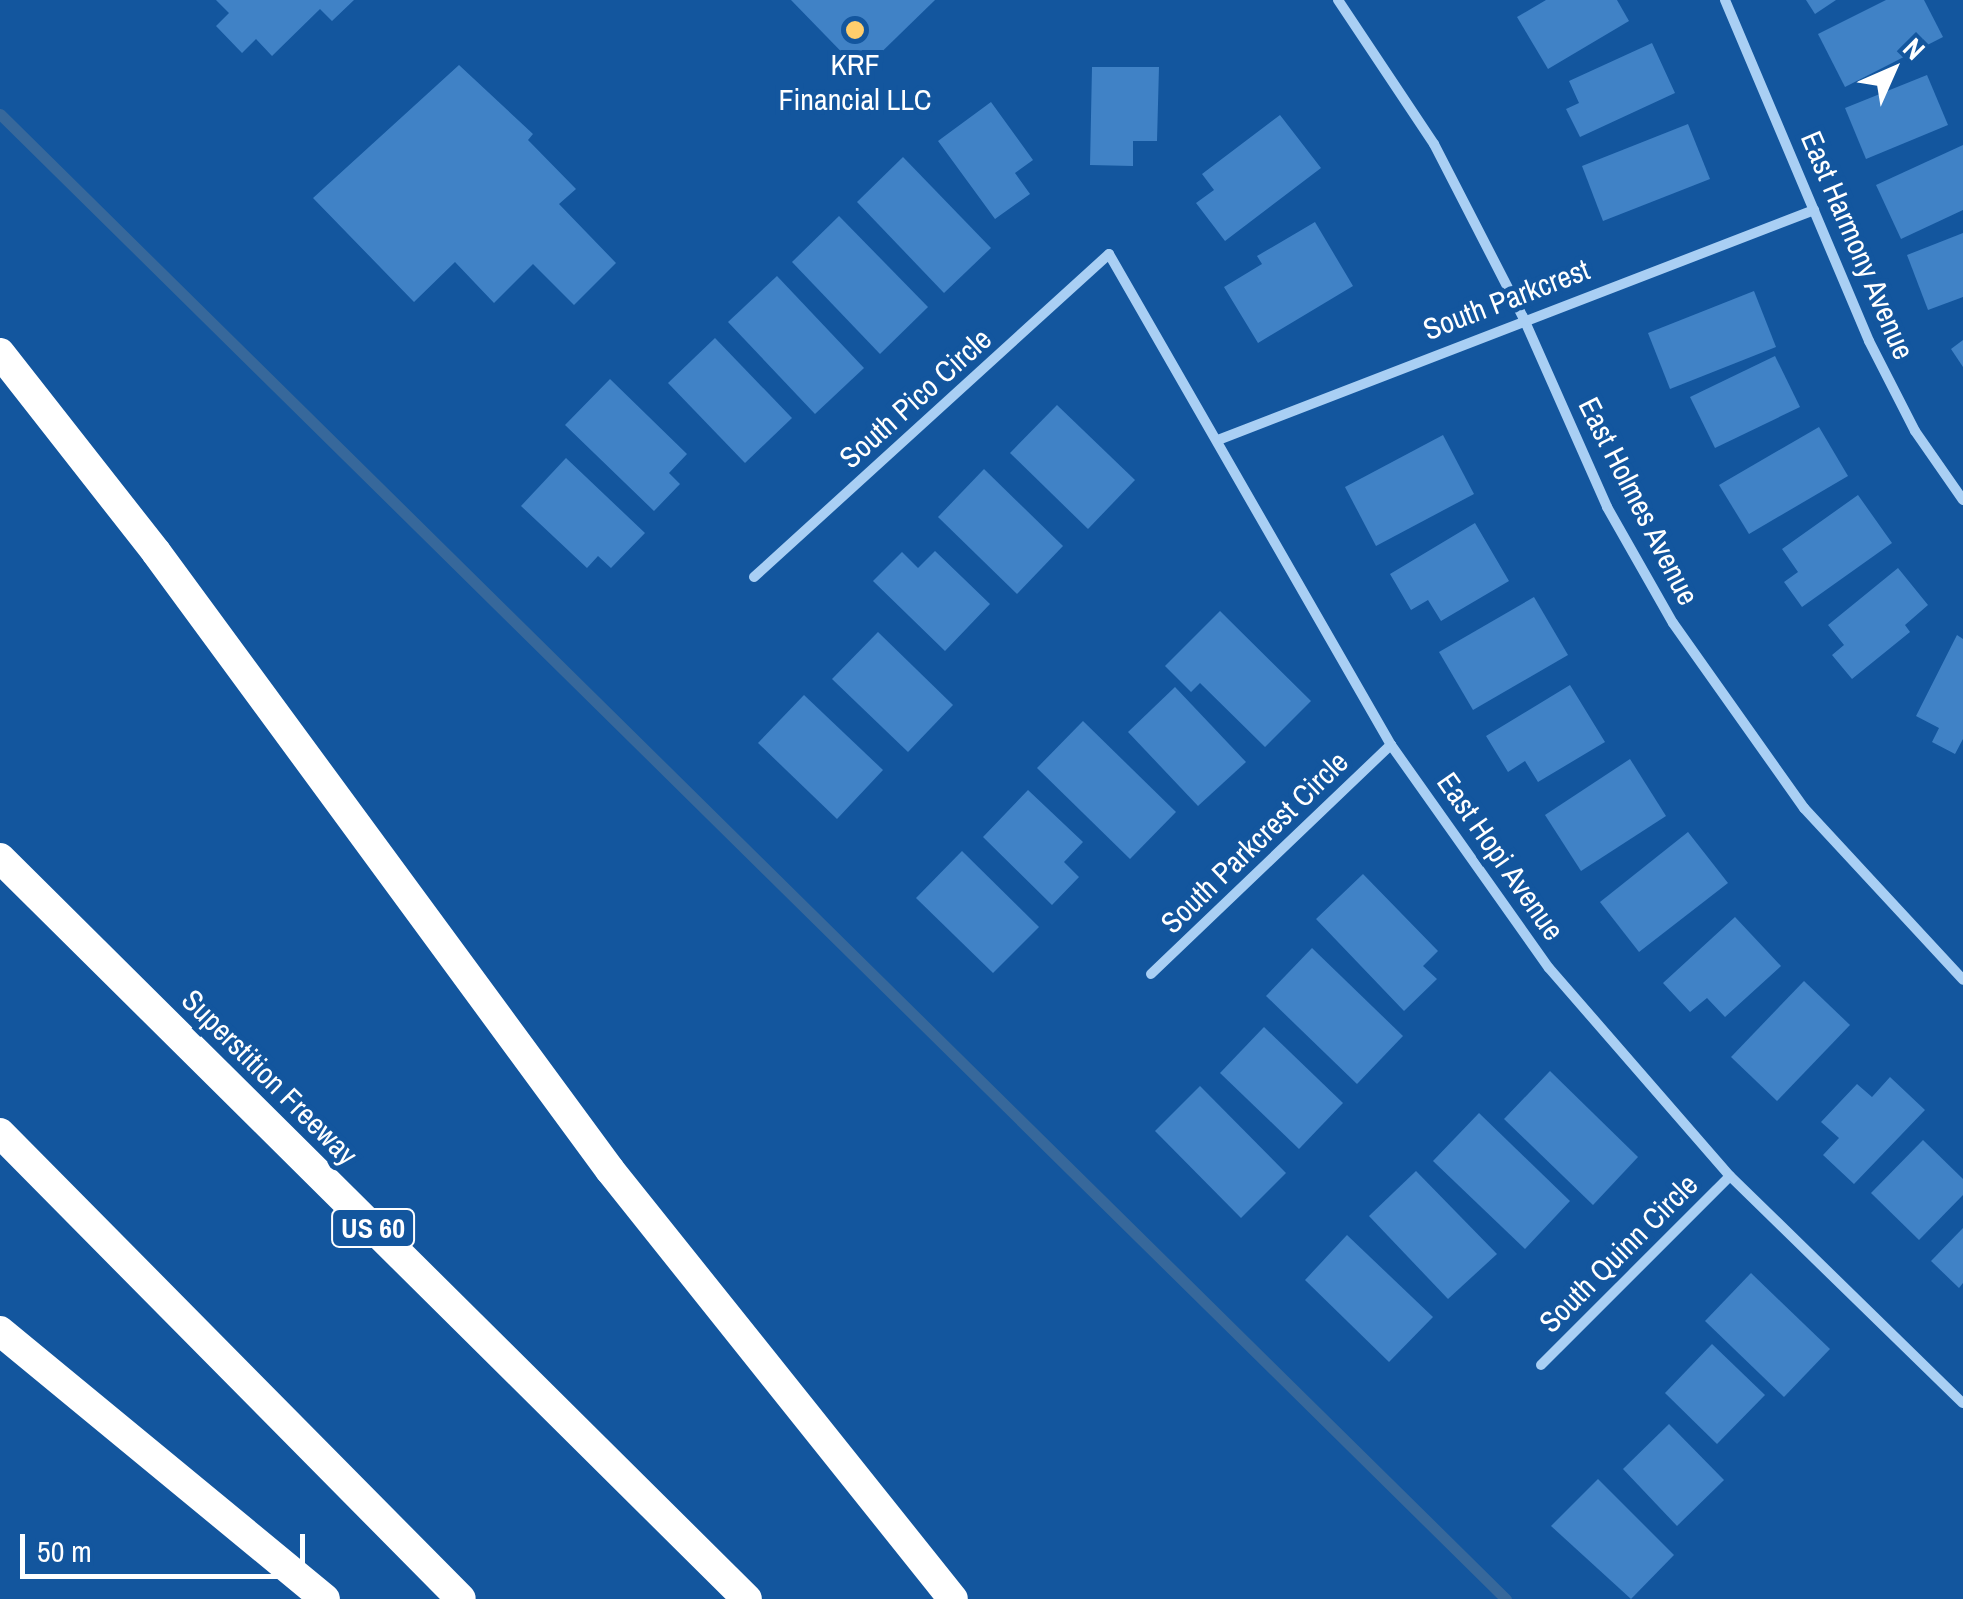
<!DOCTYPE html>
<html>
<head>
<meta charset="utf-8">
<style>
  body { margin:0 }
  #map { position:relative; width:1963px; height:1599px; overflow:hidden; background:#13569e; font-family:"Archivo Narrow",sans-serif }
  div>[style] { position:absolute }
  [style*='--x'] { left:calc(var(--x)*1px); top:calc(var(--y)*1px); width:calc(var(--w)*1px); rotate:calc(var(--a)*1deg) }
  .stream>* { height:11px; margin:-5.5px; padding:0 5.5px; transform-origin:5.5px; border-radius:5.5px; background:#37689b }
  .building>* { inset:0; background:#4082c6 }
  .minor>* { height:10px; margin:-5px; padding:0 5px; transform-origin:5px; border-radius:5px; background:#a9cff4 }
  .motorway>* { height:30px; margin:-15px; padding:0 15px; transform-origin:15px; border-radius:15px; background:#fff }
  .dots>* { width:28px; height:28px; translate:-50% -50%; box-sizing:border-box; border:5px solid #13569e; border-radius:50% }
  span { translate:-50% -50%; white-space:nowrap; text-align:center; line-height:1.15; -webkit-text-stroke:10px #13569e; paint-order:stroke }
  .shield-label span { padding:2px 8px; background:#13569e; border:2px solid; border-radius:8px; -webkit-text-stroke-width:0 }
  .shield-label { font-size:28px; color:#fff; font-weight:700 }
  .poi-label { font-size:30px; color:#fff }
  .street-label { font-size:30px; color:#fff }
  .north { position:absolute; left:1843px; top:20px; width:100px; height:100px; -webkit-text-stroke:8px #13569e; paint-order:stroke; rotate:45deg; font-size:28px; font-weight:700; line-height:40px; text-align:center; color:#fff }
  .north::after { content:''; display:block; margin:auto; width:35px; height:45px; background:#fff; clip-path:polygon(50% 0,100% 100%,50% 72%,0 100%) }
  .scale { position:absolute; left:20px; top:1534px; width:285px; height:45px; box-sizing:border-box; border:5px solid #fff; border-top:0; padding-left:12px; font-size:30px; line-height:35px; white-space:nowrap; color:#fff; -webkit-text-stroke:8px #13569e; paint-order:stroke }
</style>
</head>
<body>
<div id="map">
  <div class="stream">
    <div style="--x:0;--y:114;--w:2115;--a:44.6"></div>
  </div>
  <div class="building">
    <div style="clip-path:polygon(216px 0,354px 0,332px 21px,320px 9px,272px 56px,256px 39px,242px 53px,216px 26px,229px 13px)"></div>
    <div style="clip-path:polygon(791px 0,935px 0,861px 72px)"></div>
    <div style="clip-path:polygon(1546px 0,1617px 0,1629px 21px,1548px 69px,1517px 17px)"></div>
    <div style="clip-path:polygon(1806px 0,1836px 0,1815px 14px)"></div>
    <div style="clip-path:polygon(1886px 0,1924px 0,1943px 37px,1845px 87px,1818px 34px)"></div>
    <div style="clip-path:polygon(1652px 43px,1675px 93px,1580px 137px,1566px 109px,1579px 103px,1569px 81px)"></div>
    <div style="clip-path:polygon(459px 65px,533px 134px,528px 140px,576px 189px,559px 204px,616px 263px,574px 305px,533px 264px,494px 303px,455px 262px,414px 302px,313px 198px)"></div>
    <div style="clip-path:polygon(1092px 67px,1159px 67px,1157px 141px,1133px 141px,1133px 166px,1090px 165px)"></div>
    <div style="clip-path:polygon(1927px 75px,1948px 125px,1866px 159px,1845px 108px)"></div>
    <div style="clip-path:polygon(991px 102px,1033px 160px,1015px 173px,1030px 194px,995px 219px,938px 141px)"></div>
    <div style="clip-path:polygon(1280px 115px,1321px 168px,1225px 241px,1196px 203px,1214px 190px,1202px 174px)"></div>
    <div style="clip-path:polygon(1688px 124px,1710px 179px,1603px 221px,1582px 166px)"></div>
    <div style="clip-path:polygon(1963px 145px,1963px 210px,1901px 239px,1876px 185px)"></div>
    <div style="clip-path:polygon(903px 157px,991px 248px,944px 293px,857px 202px)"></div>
    <div style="clip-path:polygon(839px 216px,928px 307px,880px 354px,792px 262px)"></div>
    <div style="clip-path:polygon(1315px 222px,1353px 286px,1258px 343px,1224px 287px,1262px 264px,1257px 256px)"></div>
    <div style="clip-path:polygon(1963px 233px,1963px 297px,1928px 310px,1907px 255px)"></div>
    <div style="clip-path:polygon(777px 276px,864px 368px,815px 414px,728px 322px)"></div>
    <div style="clip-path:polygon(1754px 291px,1776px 347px,1670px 389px,1648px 333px)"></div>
    <div style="clip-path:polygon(715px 338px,792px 418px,745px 463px,668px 383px)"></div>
    <div style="clip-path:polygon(1963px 340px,1963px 367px,1951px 349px)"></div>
    <div style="clip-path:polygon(1775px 356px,1800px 407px,1715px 448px,1690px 397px)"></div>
    <div style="clip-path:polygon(610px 379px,687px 454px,669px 473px,680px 484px,654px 511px,565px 425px)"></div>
    <div style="clip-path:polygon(1057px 405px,1135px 480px,1088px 529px,1010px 453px)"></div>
    <div style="clip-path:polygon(1819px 427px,1848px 476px,1749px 534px,1719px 485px)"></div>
    <div style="clip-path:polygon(1443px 435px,1474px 494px,1376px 546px,1345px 487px)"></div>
    <div style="clip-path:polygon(566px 458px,645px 533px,611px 568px,598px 556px,587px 568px,521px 506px)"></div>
    <div style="clip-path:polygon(984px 469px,1063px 546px,1017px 594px,938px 517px)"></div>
    <div style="clip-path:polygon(1858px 495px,1892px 543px,1802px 607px,1784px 582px,1798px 572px,1782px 549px)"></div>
    <div style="clip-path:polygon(1475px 523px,1509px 581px,1441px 621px,1428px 600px,1411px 610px,1390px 574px)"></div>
    <div style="clip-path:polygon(935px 551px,990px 604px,945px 651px,873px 581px,902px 552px,918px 568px)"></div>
    <div style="clip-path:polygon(1898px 568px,1928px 605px,1905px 625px,1910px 632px,1852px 679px,1832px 655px,1844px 645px,1828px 625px)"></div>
    <div style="clip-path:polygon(1534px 597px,1568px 655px,1473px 710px,1439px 652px)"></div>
    <div style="clip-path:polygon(1220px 611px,1311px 701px,1265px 747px,1200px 683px,1191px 692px,1165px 666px)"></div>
    <div style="clip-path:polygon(878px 632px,953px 705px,908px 752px,832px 679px)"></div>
    <div style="clip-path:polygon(1957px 635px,1963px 639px,1963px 739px,1955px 754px,1932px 742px,1939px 728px,1916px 716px)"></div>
    <div style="clip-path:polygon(1570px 685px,1605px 742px,1538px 782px,1525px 761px,1508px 772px,1486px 736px)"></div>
    <div style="clip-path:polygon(1175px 687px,1246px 762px,1198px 806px,1128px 732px)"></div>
    <div style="clip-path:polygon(804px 695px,883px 770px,837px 819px,758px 743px)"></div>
    <div style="clip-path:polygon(1083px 721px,1176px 812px,1130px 859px,1037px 768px)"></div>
    <div style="clip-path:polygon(1630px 759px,1666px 816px,1581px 871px,1545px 815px)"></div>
    <div style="clip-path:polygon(1028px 790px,1083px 842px,1064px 862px,1079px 877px,1052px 905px,983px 837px)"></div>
    <div style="clip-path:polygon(1688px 832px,1728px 883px,1639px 952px,1600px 902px)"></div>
    <div style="clip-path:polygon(962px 851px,1039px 927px,993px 973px,916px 898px)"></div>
    <div style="clip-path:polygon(1363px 874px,1438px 951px,1423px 966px,1437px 979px,1404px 1011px,1316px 919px)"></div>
    <div style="clip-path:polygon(1735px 917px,1781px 966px,1725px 1017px,1707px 998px,1690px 1012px,1663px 983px)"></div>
    <div style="clip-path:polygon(1312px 948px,1403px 1036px,1357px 1084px,1266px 996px)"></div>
    <div style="clip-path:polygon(1804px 981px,1850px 1025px,1777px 1101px,1731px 1057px)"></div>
    <div style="clip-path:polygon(1264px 1027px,1343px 1103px,1299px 1149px,1220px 1073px)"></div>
    <div style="clip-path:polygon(1550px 1071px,1638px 1157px,1593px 1205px,1504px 1119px)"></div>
    <div style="clip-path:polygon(1890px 1077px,1925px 1110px,1854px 1184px,1823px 1155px,1839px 1138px,1821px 1122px,1857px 1084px,1872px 1097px)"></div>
    <div style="clip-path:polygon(1200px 1086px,1286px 1173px,1241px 1218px,1155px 1131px)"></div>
    <div style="clip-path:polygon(1479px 1113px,1570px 1201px,1525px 1249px,1433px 1161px)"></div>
    <div style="clip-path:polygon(1923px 1140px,1963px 1179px,1963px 1195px,1919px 1240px,1871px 1193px)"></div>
    <div style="clip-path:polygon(1416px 1171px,1497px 1254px,1448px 1299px,1369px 1216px)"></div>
    <div style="clip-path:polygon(1963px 1228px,1963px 1283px,1959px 1288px,1931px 1261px)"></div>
    <div style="clip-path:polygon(1347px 1235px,1433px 1317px,1389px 1362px,1305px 1280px)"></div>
    <div style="clip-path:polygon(1751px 1273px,1830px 1349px,1784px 1397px,1705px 1321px)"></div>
    <div style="clip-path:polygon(1712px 1344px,1765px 1395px,1717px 1444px,1665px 1393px)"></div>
    <div style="clip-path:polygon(1669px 1424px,1724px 1480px,1677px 1526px,1623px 1469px)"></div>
    <div style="clip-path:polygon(1598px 1479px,1674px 1555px,1631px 1599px,1551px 1526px)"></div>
  </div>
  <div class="minor">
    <div style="--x:1338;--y:0;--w:173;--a:56.3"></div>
    <div style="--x:1434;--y:144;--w:195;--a:62.8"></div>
    <div style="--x:1523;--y:317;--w:208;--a:66.1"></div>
    <div style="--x:1607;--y:507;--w:133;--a:60.4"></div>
    <div style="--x:1673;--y:623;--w:227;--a:54.7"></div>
    <div style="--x:1804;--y:808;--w:234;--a:47.2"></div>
    <div style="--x:1725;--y:0;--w:370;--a:67.1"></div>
    <div style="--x:1869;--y:341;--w:101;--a:62.9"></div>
    <div style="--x:1915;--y:431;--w:84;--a:55.2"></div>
    <div style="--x:1218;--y:440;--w:639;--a:-21.1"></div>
    <div style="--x:754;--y:577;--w:480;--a:-42.3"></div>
    <div style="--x:1109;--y:254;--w:566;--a:60.13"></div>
    <div style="--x:1391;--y:745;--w:273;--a:54.7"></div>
    <div style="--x:1549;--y:968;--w:276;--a:49"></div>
    <div style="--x:1730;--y:1176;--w:325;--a:44.3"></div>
    <div style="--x:1151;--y:974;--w:332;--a:-43.7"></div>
    <div style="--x:1541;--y:1365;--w:267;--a:-45"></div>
  </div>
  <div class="motorway">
    <div style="--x:0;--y:353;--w:253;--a:51.9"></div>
    <div style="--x:156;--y:552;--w:767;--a:53.7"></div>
    <div style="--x:610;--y:1170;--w:549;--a:51.36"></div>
    <div style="--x:0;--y:858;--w:1052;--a:44.77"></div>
    <div style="--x:0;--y:1133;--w:655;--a:45.31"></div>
    <div style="--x:0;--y:1331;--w:421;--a:39.5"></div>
  </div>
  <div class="dots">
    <div style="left:855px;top:30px;background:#ffce6c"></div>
  </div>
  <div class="shield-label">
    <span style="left:373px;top:1228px">US 60</span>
  </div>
  <div class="poi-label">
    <span style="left:855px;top:81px">KRF<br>Financial LLC</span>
  </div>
  <div class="street-label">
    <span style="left:1858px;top:245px;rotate:67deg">East Harmony Avenue</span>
    <span style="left:1506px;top:299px;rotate:-21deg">South Parkcrest</span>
    <span style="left:915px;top:398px;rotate:-42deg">South Pico Circle</span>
    <span style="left:1639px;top:501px;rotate:63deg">East Holmes Avenue</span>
    <span style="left:1254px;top:842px;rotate:-44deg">South Parkcrest Circle</span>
    <span style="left:1501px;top:856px;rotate:55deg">East Hopi Avenue</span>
    <span style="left:270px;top:1077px;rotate:45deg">Superstition Freeway</span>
    <span style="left:1618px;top:1253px;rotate:-45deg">South Quinn Circle</span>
  </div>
  <div class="north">N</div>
  <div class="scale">50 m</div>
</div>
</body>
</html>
